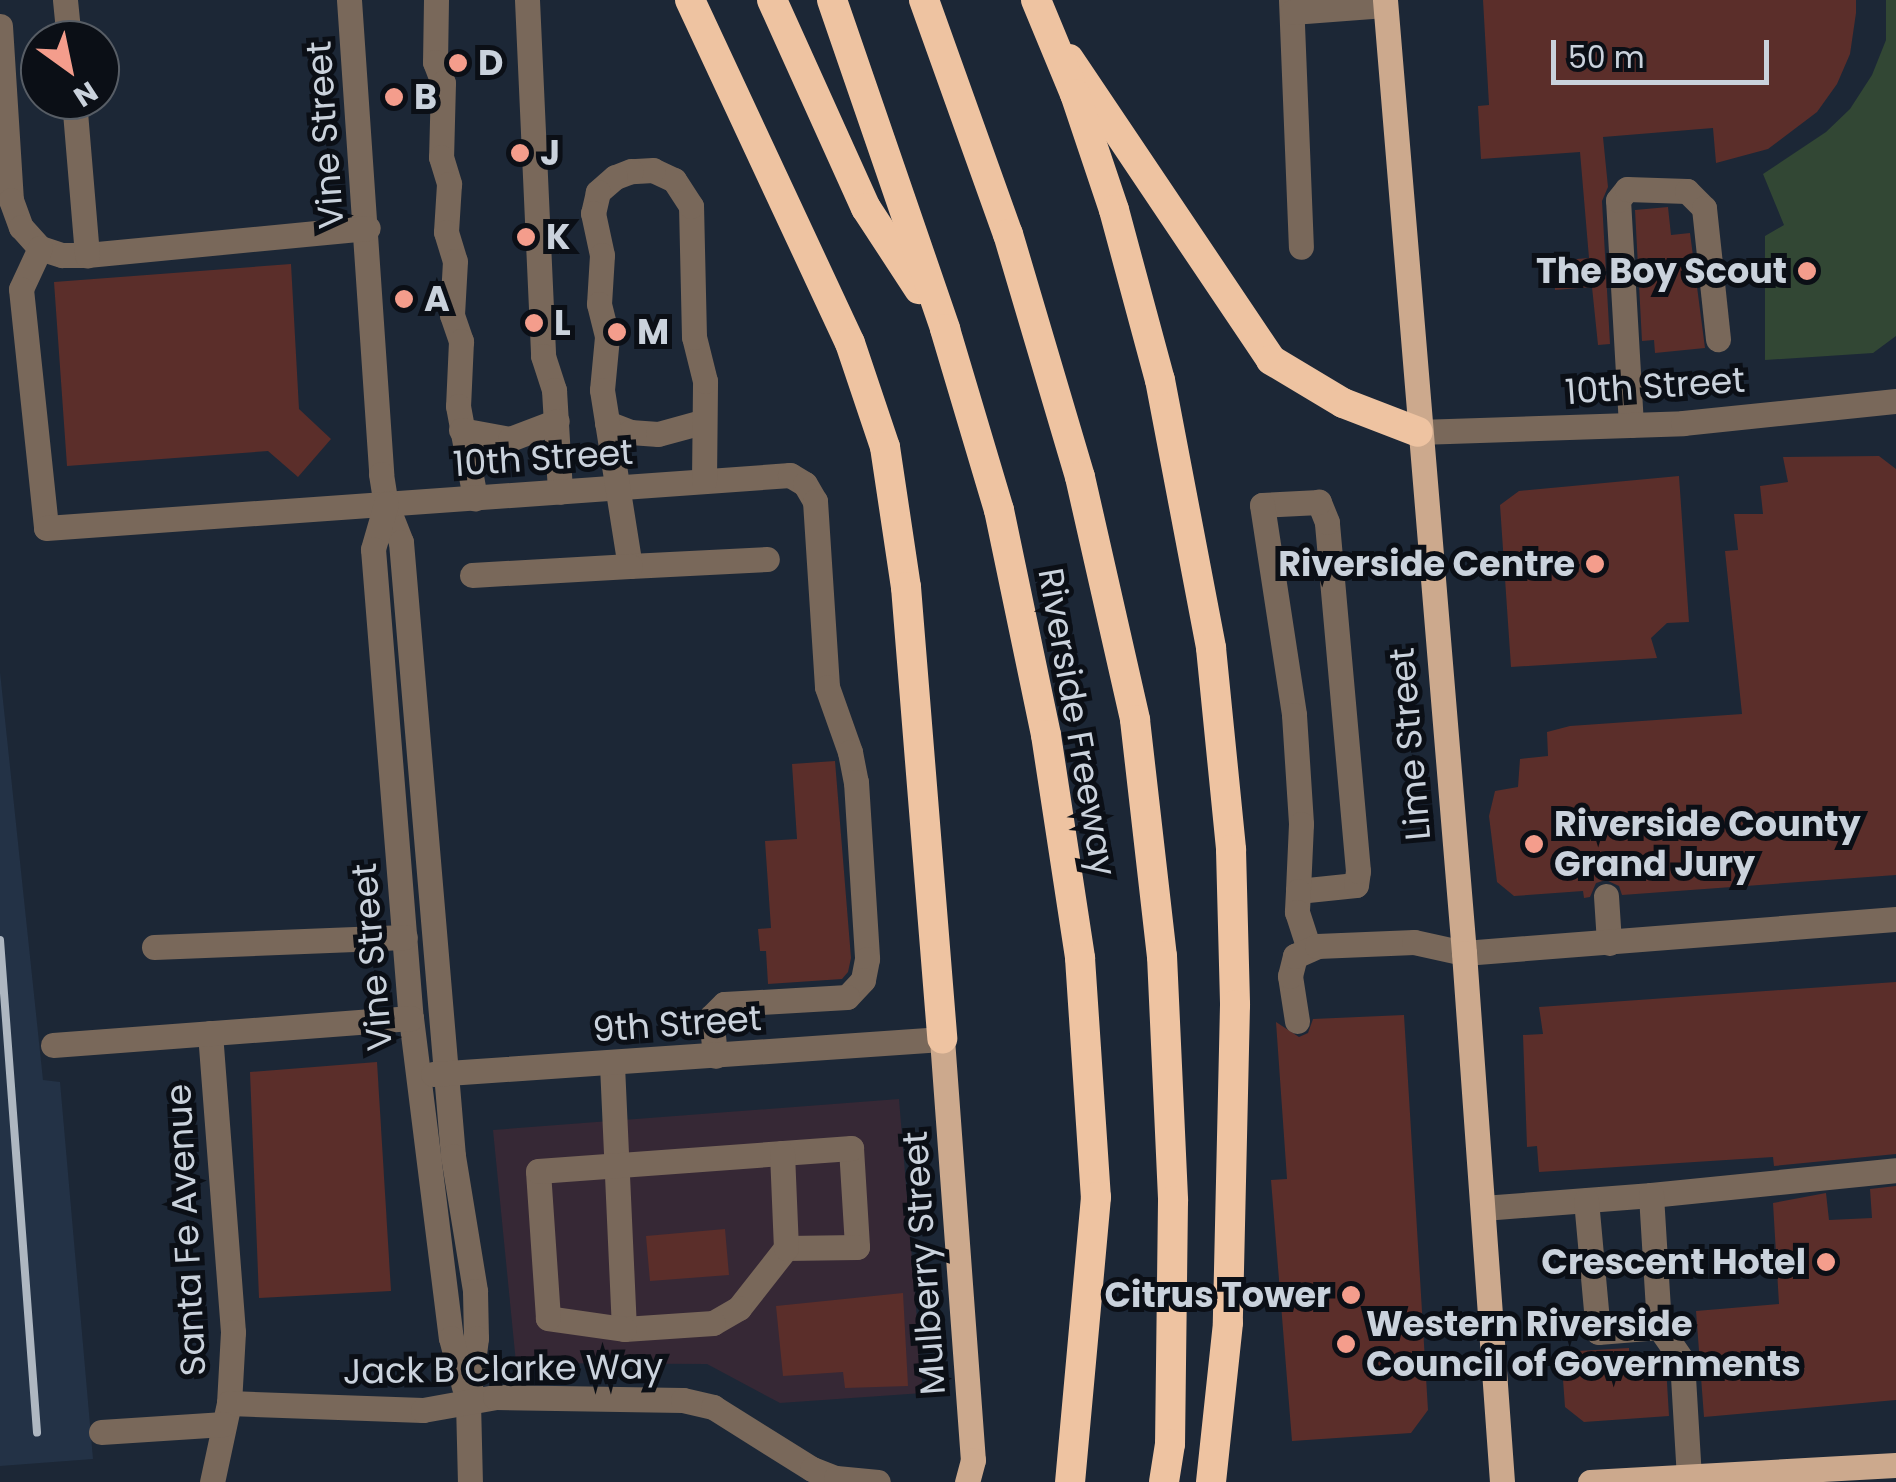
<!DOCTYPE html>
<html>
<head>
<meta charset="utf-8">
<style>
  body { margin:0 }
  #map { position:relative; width:1896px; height:1482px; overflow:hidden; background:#1c2736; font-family:Poppins,sans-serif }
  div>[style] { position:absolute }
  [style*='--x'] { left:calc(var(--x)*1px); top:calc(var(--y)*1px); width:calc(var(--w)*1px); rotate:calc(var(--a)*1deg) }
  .commercial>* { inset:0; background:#362835 }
  .built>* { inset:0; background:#233246 }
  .green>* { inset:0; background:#324734 }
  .building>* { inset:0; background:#5b2e2a }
  .minor>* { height:25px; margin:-12.5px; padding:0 12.5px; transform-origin:12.5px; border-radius:12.5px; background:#79685a }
  .major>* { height:25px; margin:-12.5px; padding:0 12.5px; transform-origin:12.5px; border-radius:12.5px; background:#cca98d }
  .highway>* { height:30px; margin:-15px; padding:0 15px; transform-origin:15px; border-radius:15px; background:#eec3a1 }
  .rail>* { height:8px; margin:-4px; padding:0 4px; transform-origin:4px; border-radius:4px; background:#aeb7c1 }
  .highway-bridge>* { height:30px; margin:-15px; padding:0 15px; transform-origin:15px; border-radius:15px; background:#eec3a1 }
  .dots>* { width:28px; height:28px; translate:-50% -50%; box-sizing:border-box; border:5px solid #0b0f16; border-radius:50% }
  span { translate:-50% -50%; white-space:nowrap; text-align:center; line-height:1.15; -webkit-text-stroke:10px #0b0f16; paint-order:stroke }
  .poi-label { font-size:35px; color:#cad2dc; font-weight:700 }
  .left { translate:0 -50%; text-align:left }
  .right { translate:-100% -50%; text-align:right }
  .street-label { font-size:35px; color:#cad2dc }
  .north { position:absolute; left:20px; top:20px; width:100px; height:100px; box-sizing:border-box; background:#0b0f16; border:2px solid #575d65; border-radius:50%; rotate:147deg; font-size:28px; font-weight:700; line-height:40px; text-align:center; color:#cad2dc }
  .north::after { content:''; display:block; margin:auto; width:35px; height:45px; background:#f49d8c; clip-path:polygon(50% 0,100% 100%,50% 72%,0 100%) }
  .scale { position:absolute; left:1551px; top:40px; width:218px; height:45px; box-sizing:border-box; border:5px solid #cad2dc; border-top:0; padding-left:12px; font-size:30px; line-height:35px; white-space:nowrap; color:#cad2dc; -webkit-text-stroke:8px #0b0f16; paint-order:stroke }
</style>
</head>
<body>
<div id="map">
  <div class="commercial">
    <div style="clip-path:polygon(899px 1099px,923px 1393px,780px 1403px,707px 1364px,516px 1363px,493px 1130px)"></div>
  </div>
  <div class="built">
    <div style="clip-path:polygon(0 672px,43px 1080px,60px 1082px,93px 1459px,0 1466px)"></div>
  </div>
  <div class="green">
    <div style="clip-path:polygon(1886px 0,1896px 0,1896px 336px,1873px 353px,1765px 360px,1765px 236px,1784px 225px,1763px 174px,1826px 132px,1850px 109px,1872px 75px,1886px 40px)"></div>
  </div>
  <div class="building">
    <div style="clip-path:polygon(1483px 0,1856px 0,1856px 13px,1850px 54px,1837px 84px,1817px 112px,1768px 149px,1716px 163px,1713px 128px,1603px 137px,1608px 187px,1602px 201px,1610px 344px,1598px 345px,1592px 287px,1555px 290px,1553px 261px,1589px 258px,1580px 152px,1481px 159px,1478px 106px,1489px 105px)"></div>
    <div style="clip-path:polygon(1668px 207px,1671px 235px,1690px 233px,1705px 348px,1655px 353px,1654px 340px,1642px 341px,1635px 210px)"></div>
    <div style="clip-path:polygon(291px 264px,299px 409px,331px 439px,298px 477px,268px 451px,67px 466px,54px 282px)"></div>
    <div style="clip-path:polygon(1879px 456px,1896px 469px,1896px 875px,1622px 895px,1619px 886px,1606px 880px,1596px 883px,1590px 897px,1584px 898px,1583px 891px,1514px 896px,1497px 882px,1489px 816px,1495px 791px,1518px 787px,1520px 759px,1548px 756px,1547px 732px,1570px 726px,1742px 714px,1725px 551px,1738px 550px,1734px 514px,1763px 514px,1760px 486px,1788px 482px,1783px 457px)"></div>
    <div style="clip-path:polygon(1679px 476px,1689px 622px,1667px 623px,1651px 638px,1657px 658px,1511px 667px,1500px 505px,1519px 491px)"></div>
    <div style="clip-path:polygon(835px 761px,851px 958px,848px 972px,842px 979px,768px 984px,766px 951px,760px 951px,758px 929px,771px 928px,765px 841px,797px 839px,792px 764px)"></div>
    <div style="clip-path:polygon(1896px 982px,1896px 1154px,1774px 1166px,1773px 1157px,1539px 1172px,1537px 1146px,1527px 1147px,1523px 1035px,1543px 1034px,1539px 1007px)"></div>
    <div style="clip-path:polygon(1404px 1015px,1428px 1410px,1411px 1433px,1292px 1441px,1271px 1180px,1287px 1179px,1276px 1022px,1299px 1037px,1308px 1033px,1313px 1019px)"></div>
    <div style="clip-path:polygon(377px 1062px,391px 1291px,259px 1298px,250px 1072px)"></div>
    <div style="clip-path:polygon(1896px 1186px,1896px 1400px,1704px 1417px,1696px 1311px,1779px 1304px,1773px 1203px,1826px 1193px,1829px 1220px,1872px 1218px,1870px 1189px)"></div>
    <div style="clip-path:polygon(725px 1229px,729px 1275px,650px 1281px,646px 1236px)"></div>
    <div style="clip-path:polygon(903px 1293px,908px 1386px,845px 1388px,843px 1372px,783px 1376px,776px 1306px)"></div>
    <div style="clip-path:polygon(1629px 1348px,1629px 1357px,1658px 1354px,1666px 1366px,1669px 1416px,1584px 1422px,1565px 1407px,1562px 1366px,1578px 1351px)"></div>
  </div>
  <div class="minor">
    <div style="--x:65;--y:0;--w:40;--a:84.3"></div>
    <div style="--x:349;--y:0;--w:475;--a:86.1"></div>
    <div style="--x:381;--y:474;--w:30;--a:81"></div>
    <div style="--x:386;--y:504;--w:41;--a:68.5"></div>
    <div style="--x:401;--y:542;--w:616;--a:85.16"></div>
    <div style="--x:453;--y:1156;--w:137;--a:80.7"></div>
    <div style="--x:475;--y:1291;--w:47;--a:88.8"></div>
    <div style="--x:476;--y:1338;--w:64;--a:97.1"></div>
    <div style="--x:468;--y:1402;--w:80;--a:88.6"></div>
    <div style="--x:436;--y:0;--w:62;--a:90.9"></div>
    <div style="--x:435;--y:62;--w:22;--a:69"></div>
    <div style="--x:443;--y:83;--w:74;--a:91.5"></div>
    <div style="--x:441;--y:157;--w:28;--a:73"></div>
    <div style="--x:449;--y:184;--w:48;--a:93.6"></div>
    <div style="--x:446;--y:232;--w:30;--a:73"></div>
    <div style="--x:455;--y:261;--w:54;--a:93.2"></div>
    <div style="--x:452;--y:315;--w:28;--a:71"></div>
    <div style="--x:461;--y:341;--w:65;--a:92.6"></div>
    <div style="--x:458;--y:406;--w:94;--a:79.5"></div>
    <div style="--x:527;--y:0;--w:356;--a:87.4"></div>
    <div style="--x:543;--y:356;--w:36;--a:72"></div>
    <div style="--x:554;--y:390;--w:102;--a:86.6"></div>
    <div style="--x:1291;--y:0;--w:247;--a:87.7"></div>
    <div style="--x:1292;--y:12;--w:93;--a:-4.3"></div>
    <div style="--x:0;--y:26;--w:174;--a:86.4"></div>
    <div style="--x:11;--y:200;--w:29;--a:70"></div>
    <div style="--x:21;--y:227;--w:28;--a:48"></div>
    <div style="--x:40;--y:248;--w:23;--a:18"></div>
    <div style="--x:62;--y:255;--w:25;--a:0"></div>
    <div style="--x:87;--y:255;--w:282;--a:-5.5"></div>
    <div style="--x:74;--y:100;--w:156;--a:85.2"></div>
    <div style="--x:40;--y:248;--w:45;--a:114.9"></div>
    <div style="--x:21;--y:289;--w:240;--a:84"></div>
    <div style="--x:46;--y:528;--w:746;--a:-4.07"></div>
    <div style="--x:790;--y:475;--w:17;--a:31"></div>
    <div style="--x:805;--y:484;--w:20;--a:60"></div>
    <div style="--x:815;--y:501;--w:186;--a:86.3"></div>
    <div style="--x:827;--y:687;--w:69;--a:70.5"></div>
    <div style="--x:850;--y:752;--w:31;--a:79"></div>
    <div style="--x:856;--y:782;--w:177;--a:86.4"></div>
    <div style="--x:867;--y:959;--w:21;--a:101"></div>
    <div style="--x:863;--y:980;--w:23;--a:133"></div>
    <div style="--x:847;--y:997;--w:123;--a:176.7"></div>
    <div style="--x:724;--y:1004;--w:18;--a:135"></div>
    <div style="--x:711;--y:1017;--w:39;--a:84"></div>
    <div style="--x:607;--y:423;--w:25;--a:21"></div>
    <div style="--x:630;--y:432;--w:28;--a:4"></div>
    <div style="--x:658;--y:434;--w:46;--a:-15.3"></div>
    <div style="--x:1631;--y:425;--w:225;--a:-93.3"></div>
    <div style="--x:1618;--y:200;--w:14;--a:-51"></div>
    <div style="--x:1627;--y:189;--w:60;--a:1.9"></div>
    <div style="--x:1687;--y:191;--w:24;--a:45"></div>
    <div style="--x:1704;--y:208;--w:132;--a:83.9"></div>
    <div style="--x:461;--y:430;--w:50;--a:10.4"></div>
    <div style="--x:510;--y:439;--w:50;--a:-21"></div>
    <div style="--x:1418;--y:432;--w:265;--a:-1.9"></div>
    <div style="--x:1683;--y:423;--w:214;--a:-5.9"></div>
    <div style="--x:704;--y:481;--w:100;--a:-89.4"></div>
    <div style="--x:705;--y:381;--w:45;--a:-104"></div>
    <div style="--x:694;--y:337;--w:131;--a:-91.3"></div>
    <div style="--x:691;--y:206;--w:31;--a:-123"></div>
    <div style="--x:674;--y:180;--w:23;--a:-155"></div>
    <div style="--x:653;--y:170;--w:22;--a:177"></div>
    <div style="--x:631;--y:171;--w:17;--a:159"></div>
    <div style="--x:615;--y:177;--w:23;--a:139"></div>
    <div style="--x:598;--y:192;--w:22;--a:103"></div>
    <div style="--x:593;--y:213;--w:43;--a:77.9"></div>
    <div style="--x:602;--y:255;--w:49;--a:93.5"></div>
    <div style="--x:599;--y:304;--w:34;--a:76"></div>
    <div style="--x:607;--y:337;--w:53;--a:95.4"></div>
    <div style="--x:602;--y:390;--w:178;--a:81"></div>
    <div style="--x:630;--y:566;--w:137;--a:-2.9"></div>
    <div style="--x:386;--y:504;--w:47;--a:106.1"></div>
    <div style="--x:373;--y:549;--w:471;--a:85.4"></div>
    <div style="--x:411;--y:1018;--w:322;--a:82.9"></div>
    <div style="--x:451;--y:1338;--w:51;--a:75.1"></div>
    <div style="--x:472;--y:575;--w:158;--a:-3.3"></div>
    <div style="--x:1298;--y:891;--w:58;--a:-5.9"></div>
    <div style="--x:1356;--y:885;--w:14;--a:-82"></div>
    <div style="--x:1358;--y:871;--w:350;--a:-95.1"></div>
    <div style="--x:1327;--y:522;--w:22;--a:-112"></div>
    <div style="--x:1319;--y:502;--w:57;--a:177"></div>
    <div style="--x:1262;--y:505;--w:212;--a:81.3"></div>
    <div style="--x:1294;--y:715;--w:109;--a:86.3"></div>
    <div style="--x:1301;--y:824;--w:67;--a:92.6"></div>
    <div style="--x:1298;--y:891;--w:21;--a:93"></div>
    <div style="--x:1297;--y:912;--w:39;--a:72"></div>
    <div style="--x:1606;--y:896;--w:47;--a:86.3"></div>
    <div style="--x:154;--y:947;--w:251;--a:-2.3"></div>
    <div style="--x:1297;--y:1021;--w:46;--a:-98.8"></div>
    <div style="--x:1290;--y:976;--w:21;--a:-76"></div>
    <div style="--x:1295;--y:956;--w:24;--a:-24"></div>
    <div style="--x:1317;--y:946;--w:97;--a:-2.4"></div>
    <div style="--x:1414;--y:942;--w:51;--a:12.4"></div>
    <div style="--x:1464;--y:953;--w:433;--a:-4.5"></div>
    <div style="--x:210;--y:1033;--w:300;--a:85.6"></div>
    <div style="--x:233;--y:1332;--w:71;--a:93.2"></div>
    <div style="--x:229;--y:1403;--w:81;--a:102.1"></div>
    <div style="--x:53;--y:1045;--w:359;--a:-4.3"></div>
    <div style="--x:612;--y:1065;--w:264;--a:87.4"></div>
    <div style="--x:433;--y:1074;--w:510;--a:-3.93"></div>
    <div style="--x:851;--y:1148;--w:99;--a:86.5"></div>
    <div style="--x:857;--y:1247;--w:71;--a:179.2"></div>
    <div style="--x:786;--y:1248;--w:76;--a:128.1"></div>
    <div style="--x:739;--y:1308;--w:30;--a:150"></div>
    <div style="--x:713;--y:1323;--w:89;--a:176.1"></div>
    <div style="--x:624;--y:1329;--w:77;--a:-171.8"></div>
    <div style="--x:548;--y:1318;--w:147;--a:-93.9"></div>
    <div style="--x:538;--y:1171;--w:314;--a:-4.2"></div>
    <div style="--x:782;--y:1153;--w:95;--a:87.6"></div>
    <div style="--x:1651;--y:1195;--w:246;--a:-5.8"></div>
    <div style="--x:1483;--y:1208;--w:169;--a:-4.4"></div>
    <div style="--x:1651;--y:1195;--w:132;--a:86.5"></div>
    <div style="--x:1659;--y:1327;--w:61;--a:175.3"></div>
    <div style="--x:1598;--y:1332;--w:132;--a:-95.2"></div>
    <div style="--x:1659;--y:1327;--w:40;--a:55.1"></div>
    <div style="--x:1682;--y:1360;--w:117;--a:86.6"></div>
    <div style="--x:229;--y:1403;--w:194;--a:2.1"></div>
    <div style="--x:423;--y:1410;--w:73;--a:-10.2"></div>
    <div style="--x:495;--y:1397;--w:188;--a:0.9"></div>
    <div style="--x:683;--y:1400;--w:31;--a:13"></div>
    <div style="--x:713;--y:1407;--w:117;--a:32.1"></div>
    <div style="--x:812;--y:1469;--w:26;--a:21"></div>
    <div style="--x:836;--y:1478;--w:42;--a:5.4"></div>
    <div style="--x:101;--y:1432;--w:123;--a:-3.7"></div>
  </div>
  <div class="major">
    <div style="--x:1385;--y:0;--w:956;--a:85.26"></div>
    <div style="--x:1464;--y:953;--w:530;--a:85.89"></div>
    <div style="--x:942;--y:1039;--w:422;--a:85.8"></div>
    <div style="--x:973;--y:1460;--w:23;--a:105"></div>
    <div style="--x:1590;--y:1482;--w:306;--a:-3.2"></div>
  </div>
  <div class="highway">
    <div style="--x:690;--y:0;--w:378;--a:65"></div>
    <div style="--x:850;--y:343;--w:110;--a:71.4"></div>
    <div style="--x:885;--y:447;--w:142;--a:81.5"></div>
    <div style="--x:906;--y:587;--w:453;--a:85.4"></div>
    <div style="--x:772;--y:0;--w:228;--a:65.7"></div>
    <div style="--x:866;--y:208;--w:97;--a:56.8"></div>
    <div style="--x:832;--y:0;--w:348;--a:71"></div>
    <div style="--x:945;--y:329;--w:189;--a:73.4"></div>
    <div style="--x:999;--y:510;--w:230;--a:78.2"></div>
    <div style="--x:1046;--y:735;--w:226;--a:81.3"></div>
    <div style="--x:1080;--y:958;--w:240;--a:86.2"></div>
    <div style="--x:1096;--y:1197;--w:286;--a:95.2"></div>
    <div style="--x:924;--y:0;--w:249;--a:70.3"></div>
    <div style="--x:1008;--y:234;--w:253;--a:73.5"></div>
    <div style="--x:1080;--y:477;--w:249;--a:77.2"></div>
    <div style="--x:1135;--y:720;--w:238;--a:83.5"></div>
    <div style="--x:1162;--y:956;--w:245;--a:87.4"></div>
    <div style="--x:1173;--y:1201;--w:243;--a:90.7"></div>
    <div style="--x:1170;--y:1444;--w:38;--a:99"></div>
    <div style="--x:1069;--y:59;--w:362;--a:56.1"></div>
    <div style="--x:1271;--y:360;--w:84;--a:30.8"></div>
    <div style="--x:1343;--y:403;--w:80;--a:21.1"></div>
    <div style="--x:1160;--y:380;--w:273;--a:79.2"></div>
    <div style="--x:1211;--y:648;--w:203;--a:84.3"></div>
    <div style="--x:1231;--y:850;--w:155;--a:88.5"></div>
    <div style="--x:1235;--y:1005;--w:318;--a:91.3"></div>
    <div style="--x:1228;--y:1323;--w:160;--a:96.1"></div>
  </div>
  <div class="rail">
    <div style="--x:0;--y:940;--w:494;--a:85.7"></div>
  </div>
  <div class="highway-bridge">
    <div style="--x:1036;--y:0;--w:102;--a:67.5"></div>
    <div style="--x:1075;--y:94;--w:122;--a:71.4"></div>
    <div style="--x:1114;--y:210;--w:176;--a:74.9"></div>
  </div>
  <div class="dots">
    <div style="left:458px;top:63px;background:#f49d8c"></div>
    <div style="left:394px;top:97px;background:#f49d8c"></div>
    <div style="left:520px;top:153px;background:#f49d8c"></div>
    <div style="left:526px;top:237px;background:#f49d8c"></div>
    <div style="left:1807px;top:271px;background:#f49d8c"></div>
    <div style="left:404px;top:299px;background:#f49d8c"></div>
    <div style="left:534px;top:323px;background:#f49d8c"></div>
    <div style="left:617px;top:332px;background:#f49d8c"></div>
    <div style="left:1595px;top:564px;background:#f49d8c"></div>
    <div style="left:1534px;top:844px;background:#f49d8c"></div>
    <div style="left:1826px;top:1262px;background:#f49d8c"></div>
    <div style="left:1351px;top:1295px;background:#f49d8c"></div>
    <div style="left:1346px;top:1344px;background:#f49d8c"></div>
  </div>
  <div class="poi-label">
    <span class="left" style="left:478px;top:63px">D</span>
    <span class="left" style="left:414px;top:97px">B</span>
    <span class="left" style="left:540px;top:153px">J</span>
    <span class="left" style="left:546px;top:237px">K</span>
    <span class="right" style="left:1787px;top:271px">The Boy Scout</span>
    <span class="left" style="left:424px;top:299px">A</span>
    <span class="left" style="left:554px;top:323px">L</span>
    <span class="left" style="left:637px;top:332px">M</span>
    <span class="right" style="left:1575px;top:564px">Riverside Centre</span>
    <span class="left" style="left:1554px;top:844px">Riverside County<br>Grand Jury</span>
    <span class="right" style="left:1806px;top:1262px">Crescent Hotel</span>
    <span class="right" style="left:1331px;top:1295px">Citrus Tower</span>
    <span class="left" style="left:1366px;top:1344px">Western Riverside<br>Council of Governments</span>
  </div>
  <div class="street-label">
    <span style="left:325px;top:135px;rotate:-94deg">Vine Street</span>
    <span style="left:1655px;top:386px;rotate:-4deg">10th Street</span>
    <span style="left:543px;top:458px;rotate:-4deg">10th Street</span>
    <span style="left:1077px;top:722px;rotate:80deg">Riverside Freeway</span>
    <span style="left:1410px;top:744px;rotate:-95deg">Lime Street</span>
    <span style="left:372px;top:957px;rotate:-95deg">Vine Street</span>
    <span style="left:677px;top:1024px;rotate:-4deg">9th Street</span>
    <span style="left:186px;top:1230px;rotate:-93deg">Santa Fe Avenue</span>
    <span style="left:924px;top:1263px;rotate:-94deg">Mulberry Street</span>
    <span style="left:503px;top:1369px;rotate:-1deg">Jack B Clarke Way</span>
  </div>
  <div class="north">N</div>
  <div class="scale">50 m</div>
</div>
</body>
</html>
